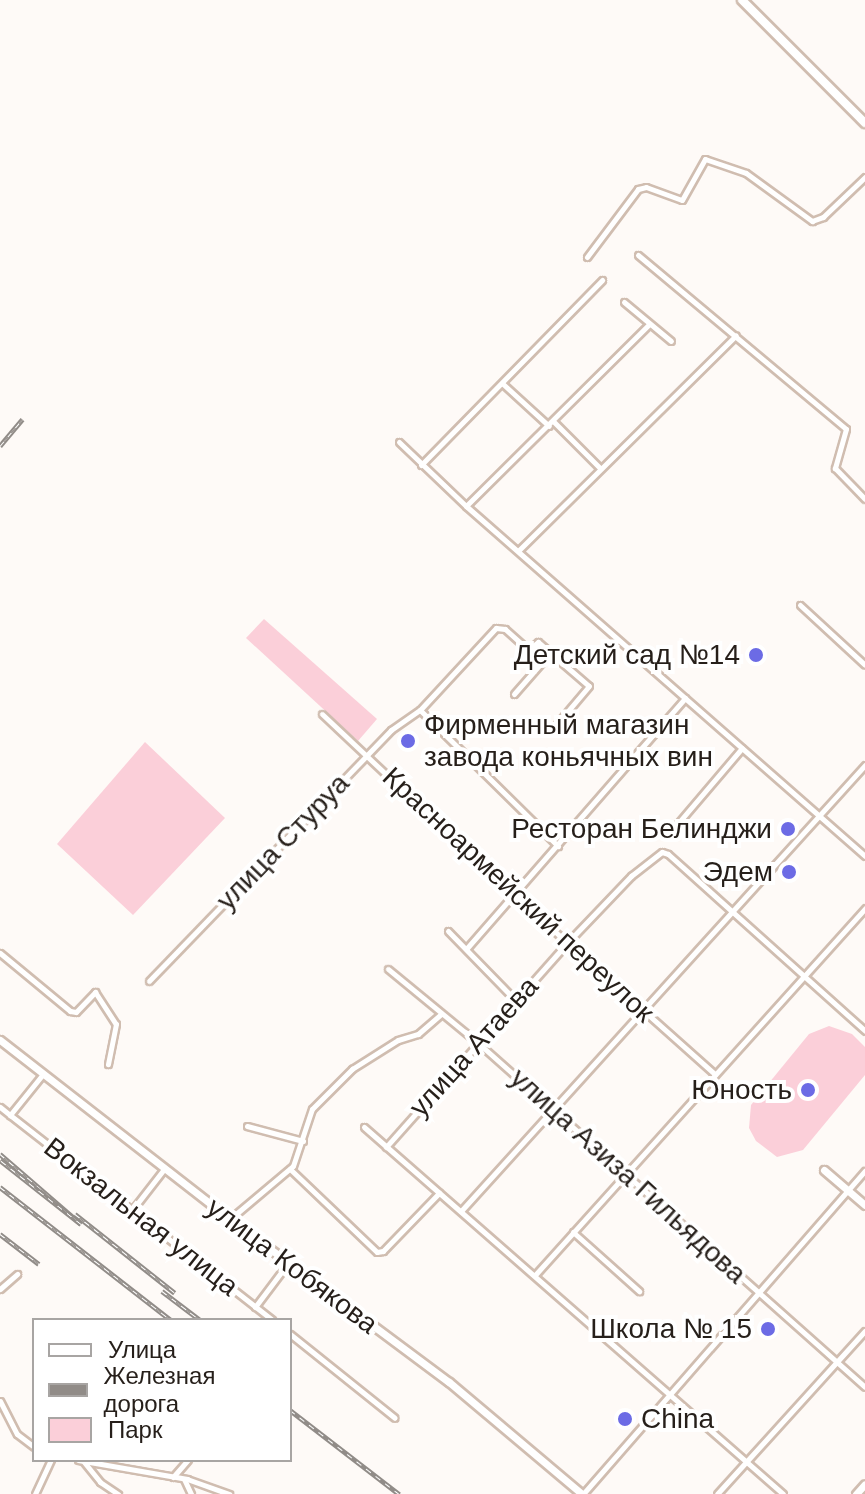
<!DOCTYPE html>
<html>
<head>
<meta charset="utf-8">
<style>
  body { margin:0 }
  #map { position:relative; width:865px; height:1494px; overflow:hidden; background:#fefaf7; font-family:Arial,sans-serif }
  div>[style] { position:absolute }
  [style*='--x'] { left:calc(var(--x)*1px); top:calc(var(--y)*1px); width:calc(var(--w)*1px); rotate:calc(var(--a)*1deg) }
  .green>* { inset:0; background:#fbcfd9 }
  .roads { filter:drop-shadow(2px 0 #d0bdb0) drop-shadow(-2px 0 #d0bdb0) drop-shadow(0 2px #d0bdb0) drop-shadow(0 -2px #d0bdb0) }
  .street>* { height:5px; margin:-2.5px; padding:0 2.5px; transform-origin:2.5px; border-radius:2.5px; background:#fff }
  .secondary>* { height:7px; margin:-3.5px; padding:0 3.5px; transform-origin:3.5px; border-radius:3.5px; background:#fff }
  .primary>* { height:8px; margin:-4px; padding:0 4px; transform-origin:4px; border-radius:4px; background:#fff }
  .rail>* { height:5px; margin-top:-2.5px; transform-origin:0; background:repeating-linear-gradient(90deg,#fff 0 6px,#918c88 0 12px); box-sizing:border-box; border-block:2px solid #918c88 }
  .dots>* { width:22px; height:22px; translate:-50% -50%; box-sizing:border-box; border:4px solid #fff; border-radius:50% }
  span { translate:-50% -50%; white-space:nowrap; text-align:center; line-height:1.15; -webkit-text-stroke:8px #fff; paint-order:stroke }
  .poi-label { font-size:28px; color:#261f1a }
  .right { translate:-100% -50%; text-align:right }
  .left { translate:0 -50%; text-align:left }
  .street-label { font-size:28px; color:#261f1a }
  .legend { position:absolute; left:32px; top:1318px; width:260px; height:144px; box-sizing:border-box; background:#fff; border:2px solid #a8a5a3; margin:0; padding:10px 14px; list-style:none; font-size:24px; color:#261f1a }
  .legend li { display:flex; align-items:center; gap:16px; height:40px }
  .legend b { width:40px; border:2px solid #a8a5a3 }
</style>
</head>
<body>
<div id="map">
  <div class="green">
    <div style="clip-path:polygon(264px 619px,377px 719px,358px 741px,246px 638px)"></div>
    <div style="clip-path:polygon(145px 742px,225px 818px,133px 915px,57px 844px)"></div>
    <div style="clip-path:polygon(829px 1026px,852px 1034px,865px 1047px,865px 1075px,803px 1150px,777px 1157px,756px 1141px,749px 1128px,751px 1105px,809px 1034px)"></div>
  </div>
  <div class="roads">
    <div class="street">
      <div style="--x:638;--y:255;--w:271;--a:39.9"></div>
      <div style="--x:846;--y:429;--w:41;--a:105.8"></div>
      <div style="--x:835;--y:468;--w:43;--a:45.9"></div>
      <div style="--x:587;--y:257;--w:85;--a:-53.1"></div>
      <div style="--x:638;--y:189;--w:8;--a:-14"></div>
      <div style="--x:646;--y:187;--w:38;--a:20"></div>
      <div style="--x:682;--y:200;--w:47;--a:-60.7"></div>
      <div style="--x:705;--y:159;--w:43;--a:18.9"></div>
      <div style="--x:746;--y:173;--w:82;--a:36"></div>
      <div style="--x:812;--y:221;--w:12;--a:-20"></div>
      <div style="--x:823;--y:217;--w:58;--a:-43.6"></div>
      <div style="--x:624;--y:302;--w:61;--a:39.7"></div>
      <div style="--x:503;--y:384;--w:62;--a:42.4"></div>
      <div style="--x:553;--y:421;--w:66;--a:45"></div>
      <div style="--x:399;--y:442;--w:93;--a:43.7"></div>
      <div style="--x:466;--y:506;--w:531;--a:41.26"></div>
      <div style="--x:421;--y:465;--w:259;--a:-45.6"></div>
      <div style="--x:466;--y:506;--w:258;--a:-44.8"></div>
      <div style="--x:519;--y:550;--w:305;--a:-44.7"></div>
      <div style="--x:800;--y:605;--w:88;--a:42.7"></div>
      <div style="--x:514;--y:694;--w:55;--a:-48.7"></div>
      <div style="--x:420;--y:710;--w:194;--a:44.6"></div>
      <div style="--x:322;--y:714;--w:265;--a:43.3"></div>
      <div style="--x:515;--y:896;--w:268;--a:41.7"></div>
      <div style="--x:668;--y:835;--w:114;--a:-49.6"></div>
      <div style="--x:448;--y:931;--w:96;--a:45.8"></div>
      <div style="--x:467;--y:948;--w:332;--a:-48.9"></div>
      <div style="--x:0;--y:953;--w:91;--a:39.6"></div>
      <div style="--x:70;--y:1011;--w:6;--a:9"></div>
      <div style="--x:76;--y:1012;--w:28;--a:-46"></div>
      <div style="--x:95;--y:992;--w:38;--a:57"></div>
      <div style="--x:116;--y:1024;--w:41;--a:101.3"></div>
      <div style="--x:388;--y:969;--w:115;--a:39.4"></div>
      <div style="--x:477;--y:1042;--w:519;--a:41.64"></div>
      <div style="--x:149;--y:981;--w:314;--a:-46"></div>
      <div style="--x:367;--y:755;--w:35;--a:-46"></div>
      <div style="--x:391;--y:730;--w:35;--a:-35"></div>
      <div style="--x:420;--y:710;--w:112;--a:-47.2"></div>
      <div style="--x:496;--y:628;--w:9;--a:6"></div>
      <div style="--x:505;--y:629;--w:25;--a:42"></div>
      <div style="--x:524;--y:646;--w:8;--a:7"></div>
      <div style="--x:532;--y:647;--w:8;--a:-40"></div>
      <div style="--x:538;--y:642;--w:67;--a:40.8"></div>
      <div style="--x:589;--y:686;--w:60;--a:130.3"></div>
      <div style="--x:43;--y:1074;--w:53;--a:128.8"></div>
      <div style="--x:10;--y:1115;--w:333;--a:38"></div>
      <div style="--x:0;--y:1107;--w:13;--a:39"></div>
      <div style="--x:247;--y:1126;--w:58;--a:15"></div>
      <div style="--x:364;--y:1127;--w:557;--a:41.21"></div>
      <div style="--x:386;--y:1147;--w:273;--a:-48.4"></div>
      <div style="--x:567;--y:943;--w:93;--a:-46.3"></div>
      <div style="--x:631;--y:876;--w:39;--a:-38"></div>
      <div style="--x:662;--y:852;--w:6;--a:18"></div>
      <div style="--x:668;--y:854;--w:265;--a:41.9"></div>
      <div style="--x:290;--y:1169;--w:120;--a:43.7"></div>
      <div style="--x:377;--y:1252;--w:6;--a:-9"></div>
      <div style="--x:383;--y:1251;--w:81;--a:-46"></div>
      <div style="--x:133;--y:1209;--w:51;--a:-52.2"></div>
      <div style="--x:461;--y:1211;--w:602;--a:-47.83"></div>
      <div style="--x:230;--y:1219;--w:82;--a:-40.1"></div>
      <div style="--x:293;--y:1166;--w:60;--a:-71.6"></div>
      <div style="--x:312;--y:1109;--w:57;--a:-45"></div>
      <div style="--x:352;--y:1069;--w:54;--a:-32.2"></div>
      <div style="--x:398;--y:1040;--w:21;--a:-17"></div>
      <div style="--x:418;--y:1034;--w:30;--a:-41"></div>
      <div style="--x:573;--y:1232;--w:89;--a:41.8"></div>
      <div style="--x:535;--y:1275;--w:494;--a:-48"></div>
      <div style="--x:0;--y:1289;--w:23;--a:-41"></div>
      <div style="--x:255;--y:1307;--w:55;--a:-53.1"></div>
      <div style="--x:290;--y:1334;--w:134;--a:38.7"></div>
      <div style="--x:0;--y:1401;--w:37;--a:63"></div>
      <div style="--x:17;--y:1434;--w:21;--a:37"></div>
      <div style="--x:78;--y:1460;--w:111;--a:9.9"></div>
      <div style="--x:187;--y:1479;--w:45;--a:19.7"></div>
      <div style="--x:84;--y:1462;--w:26;--a:51"></div>
      <div style="--x:100;--y:1482;--w:22;--a:34"></div>
      <div style="--x:173;--y:1477;--w:23;--a:-49"></div>
      <div style="--x:184;--y:1479;--w:17;--a:65"></div>
      <div style="--x:35;--y:1494;--w:38;--a:-65"></div>
      <div style="--x:583;--y:1494;--w:429;--a:-48.9"></div>
      <div style="--x:717;--y:1494;--w:220;--a:-47.8"></div>
    </div>
    <div class="secondary">
      <div style="--x:0;--y:1040;--w:291;--a:37.9"></div>
      <div style="--x:230;--y:1219;--w:273;--a:36.7"></div>
      <div style="--x:449;--y:1382;--w:174;--a:40.1"></div>
      <div style="--x:824;--y:1170;--w:54;--a:40.5"></div>
      <div style="--x:856;--y:1494;--w:13;--a:-48"></div>
    </div>
    <div class="primary">
      <div style="--x:742;--y:0;--w:174;--a:45"></div>
    </div>
  </div>
  <div class="rail">
    <div style="--x:0;--y:446;--w:35;--a:-50"></div>
    <div style="--x:0;--y:1154;--w:107;--a:40.8"></div>
    <div style="--x:81;--y:1224;--w:103;--a:-141.7"></div>
    <div style="--x:0;--y:1187;--w:217;--a:37.9"></div>
    <div style="--x:75;--y:1214;--w:127;--a:38.3"></div>
    <div style="--x:0;--y:1234;--w:49;--a:37.6"></div>
    <div style="--x:162;--y:1291;--w:48;--a:37.3"></div>
    <div style="--x:290;--y:1410;--w:138;--a:37.6"></div>
  </div>
  <div class="dots">
    <div style="left:756px;top:655px;background:#6c6be5"></div>
    <div style="left:408px;top:741px;background:#6c6be5"></div>
    <div style="left:788px;top:829px;background:#6c6be5"></div>
    <div style="left:789px;top:872px;background:#6c6be5"></div>
    <div style="left:808px;top:1090px;background:#6c6be5"></div>
    <div style="left:768px;top:1329px;background:#6c6be5"></div>
    <div style="left:625px;top:1419px;background:#6c6be5"></div>
  </div>
  <div class="poi-label">
    <span class="right" style="left:740px;top:655px">Детский сад №14</span>
    <span class="left" style="left:424px;top:741px">Фирменный магазин<br>завода коньячных вин</span>
    <span class="right" style="left:772px;top:829px">Ресторан Белинджи</span>
    <span class="right" style="left:773px;top:872px">Эдем</span>
    <span class="right" style="left:792px;top:1090px">Юность</span>
    <span class="right" style="left:752px;top:1329px">Школа № 15</span>
    <span class="left" style="left:641px;top:1419px">China</span>
  </div>
  <div class="street-label">
    <span style="left:283px;top:842px;rotate:-46deg">улица Стуруа</span>
    <span style="left:518px;top:895px;rotate:43deg">Красноармейский переулок</span>
    <span style="left:474px;top:1047px;rotate:-48deg">улица Атаева</span>
    <span style="left:628px;top:1176px;rotate:42deg">улица Азиза Гильядова</span>
    <span style="left:141px;top:1217px;rotate:38deg">Вокзальная улица</span>
    <span style="left:292px;top:1266px;rotate:37deg">улица Кобякова</span>
  </div>
  <ul class="legend">
  <li><b style="height:10px;background:#fff"></b>Улица</li>
  <li><b style="height:10px;background:#918c88"></b>Железная дорога</li>
  <li><b style="height:22px;background:#fbcfd9"></b>Парк</li>
  </ul>
</div>
</body>
</html>
